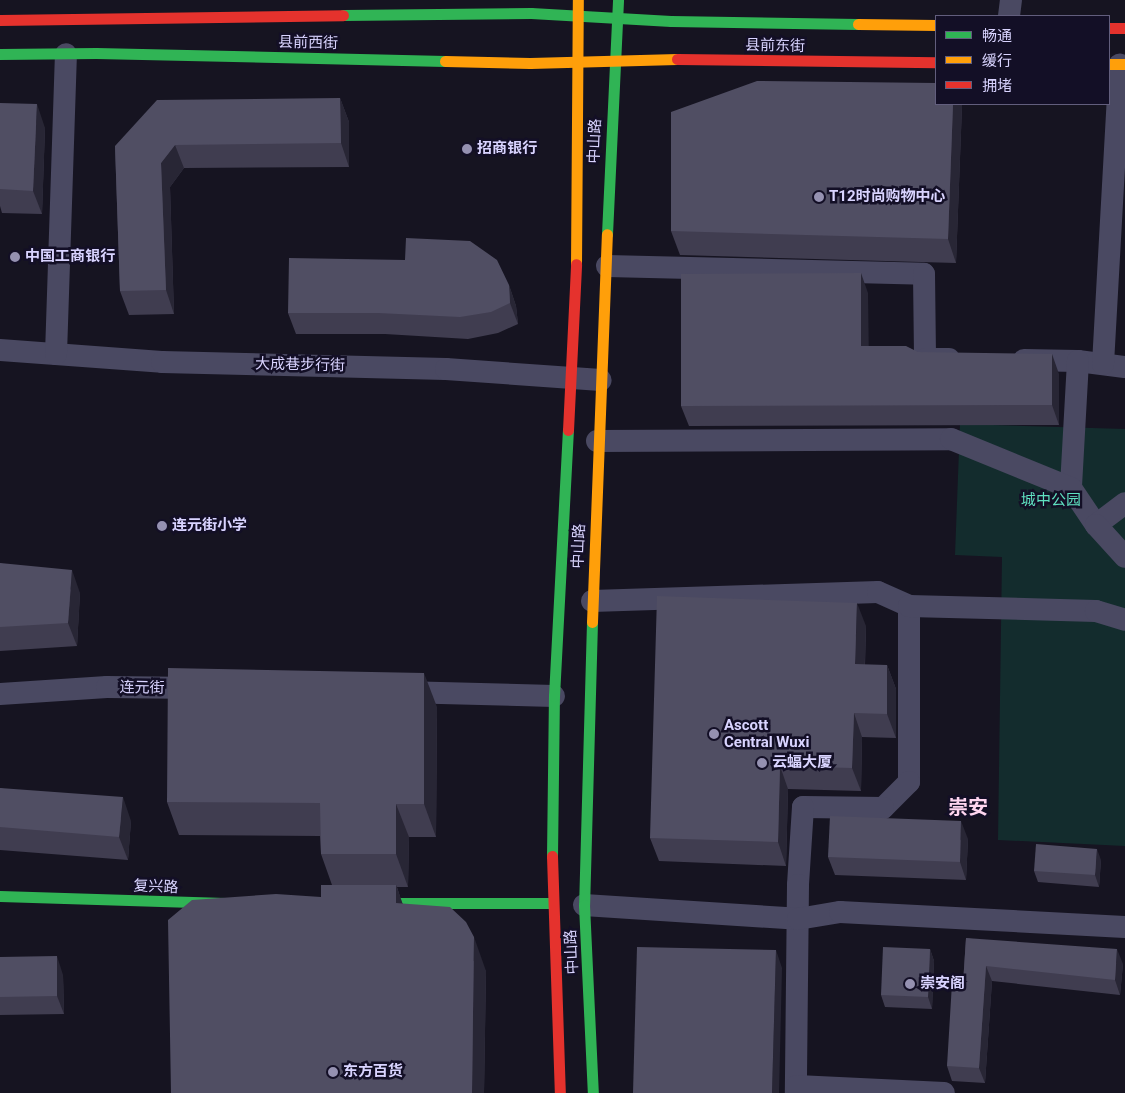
<!DOCTYPE html>
<html>
<head>
<meta charset="utf-8">
<style>
  body { margin:0 }
  #map { position:relative; width:1125px; height:1093px; overflow:hidden; background:#161421; font-family:Roboto,"Noto Sans SC",sans-serif }
  div>[style] { position:absolute }
  [style*='--x'] { left:calc(var(--x)*1px); top:calc(var(--y)*1px); width:calc(var(--w)*1px); rotate:calc(var(--a)*1deg) }
  .green>* { inset:0; background:#132c2d }
  .street>* { height:22px; margin:-11px; padding:0 11px; transform-origin:11px; border-radius:11px; background:#4a4962 }
  .fast>* { height:11px; margin:-5.5px; padding:0 5.5px; transform-origin:5.5px; border-radius:5.5px; background:#30b455 }
  .slow>* { height:11px; margin:-5.5px; padding:0 5.5px; transform-origin:5.5px; border-radius:5.5px; background:#ff9f0a }
  .jam>* { height:11px; margin:-5.5px; padding:0 5.5px; transform-origin:5.5px; border-radius:5.5px; background:#e5322d }
  .wall>* { inset:0; background:#403d50 }
  .shaded-wall>* { inset:0; background:#282635 }
  .building>* { inset:0; background:#504e63 }
  .dots>* { width:14px; height:14px; translate:-50% -50%; box-sizing:border-box; border:2px solid #130f26; border-radius:50% }
  span { translate:-50% -50%; white-space:nowrap; text-align:center; line-height:1.15; -webkit-text-stroke:5px #130f26; paint-order:stroke }
  .street-label { font-size:15px; color:#d9d4ff }
  .poi-label { font-size:15px; color:#d9d4ff; font-weight:700 }
  .left { translate:0 -50%; text-align:left }
  .park-label { font-size:15px; color:#5fe0c0 }
  .district-label { font-size:20px; color:#ffd6f0; font-weight:700 }
  .legend { position:absolute; left:935px; top:15px; width:175px; height:90px; box-sizing:border-box; background:#130f26; border:1px solid #625e7d; margin:0; padding:6px 9px; list-style:none; font-size:15px; color:#d9d4ff }
  .legend li { display:flex; align-items:center; gap:10px; height:25px }
  .legend b { width:25px; border:1px solid #625e7d }
</style>
</head>
<body>
<div id="map">
  <div class="green">
    <div style="clip-path:polygon(960px 424px,1125px 429px,1125px 846px,998px 840px,1002px 557px,955px 555px)"></div>
  </div>
  <div class="street">
    <div style="--x:1009;--y:16;--w:16;--a:-83"></div>
    <div style="--x:607;--y:266;--w:317;--a:1.4"></div>
    <div style="--x:924;--y:274;--w:85;--a:89.3"></div>
    <div style="--x:925;--y:359;--w:24;--a:0"></div>
    <div style="--x:0;--y:350;--w:162;--a:4.2"></div>
    <div style="--x:162;--y:362;--w:284;--a:1.4"></div>
    <div style="--x:446;--y:369;--w:155;--a:4.1"></div>
    <div style="--x:56;--y:354;--w:300;--a:-88.1"></div>
    <div style="--x:1024;--y:360;--w:54;--a:1.1"></div>
    <div style="--x:1078;--y:361;--w:47;--a:7.3"></div>
    <div style="--x:1078;--y:361;--w:127;--a:93.2"></div>
    <div style="--x:1071;--y:488;--w:45;--a:56"></div>
    <div style="--x:1096;--y:525;--w:36;--a:-37"></div>
    <div style="--x:1103;--y:364;--w:300;--a:-86.8"></div>
    <div style="--x:597;--y:441;--w:354;--a:-0.3"></div>
    <div style="--x:951;--y:439;--w:130;--a:22.2"></div>
    <div style="--x:1096;--y:525;--w:43;--a:47.8"></div>
    <div style="--x:592;--y:601;--w:286;--a:-1.8"></div>
    <div style="--x:878;--y:592;--w:34;--a:24"></div>
    <div style="--x:909;--y:606;--w:176;--a:90"></div>
    <div style="--x:909;--y:782;--w:37;--a:135"></div>
    <div style="--x:883;--y:808;--w:80;--a:-179.3"></div>
    <div style="--x:803;--y:807;--w:78;--a:93.7"></div>
    <div style="--x:798;--y:885;--w:208;--a:90.6"></div>
    <div style="--x:909;--y:606;--w:187;--a:1.5"></div>
    <div style="--x:1096;--y:611;--w:30;--a:17"></div>
    <div style="--x:401;--y:692;--w:153;--a:1.5"></div>
    <div style="--x:0;--y:694;--w:107;--a:-3.7"></div>
    <div style="--x:107;--y:687;--w:92;--a:0.6"></div>
    <div style="--x:584;--y:905;--w:214;--a:3.7"></div>
    <div style="--x:798;--y:919;--w:43;--a:-9.5"></div>
    <div style="--x:840;--y:912;--w:285;--a:3"></div>
    <div style="--x:797;--y:1086;--w:147;--a:2.7"></div>
  </div>
  <div class="fast">
    <div style="--x:343;--y:15;--w:188;--a:-0.6"></div>
    <div style="--x:531;--y:13;--w:140;--a:3.3"></div>
    <div style="--x:671;--y:21;--w:187;--a:0.9"></div>
    <div style="--x:0;--y:54;--w:96;--a:-0.6"></div>
    <div style="--x:96;--y:53;--w:349;--a:1.3"></div>
    <div style="--x:607;--y:234;--w:234;--a:-87.3"></div>
    <div style="--x:592;--y:622;--w:283;--a:91.6"></div>
    <div style="--x:584;--y:905;--w:188;--a:87.3"></div>
    <div style="--x:552;--y:856;--w:160;--a:-89.3"></div>
    <div style="--x:554;--y:696;--w:266;--a:-87"></div>
    <div style="--x:0;--y:896;--w:225;--a:1.8"></div>
    <div style="--x:366;--y:903;--w:186;--a:0"></div>
  </div>
  <div class="slow">
    <div style="--x:858;--y:24;--w:78;--a:0.7"></div>
    <div style="--x:445;--y:61;--w:85;--a:1.3"></div>
    <div style="--x:530;--y:63;--w:147;--a:-1.6"></div>
    <div style="--x:1109;--y:64;--w:16;--a:0"></div>
    <div style="--x:576;--y:264;--w:264;--a:-89.6"></div>
    <div style="--x:592;--y:622;--w:388;--a:-87.8"></div>
  </div>
  <div class="jam">
    <div style="--x:0;--y:20;--w:343;--a:-0.8"></div>
    <div style="--x:1109;--y:28;--w:16;--a:0"></div>
    <div style="--x:677;--y:59;--w:259;--a:0.7"></div>
    <div style="--x:568;--y:430;--w:166;--a:-87.2"></div>
    <div style="--x:552;--y:856;--w:237;--a:88.1"></div>
  </div>
  <div class="wall">
    <div style="clip-path:polygon(340px 98px,349px 122px,349px 167px,184px 168px,170px 187px,174px 314px,129px 315px,120px 291px,115px 146px)"></div>
    <div style="clip-path:polygon(0 103px,45px 128px,42px 214px,2px 213px,0 206px)"></div>
    <div style="clip-path:polygon(936px 104px,962px 104px,962px 106px,956px 263px,680px 255px,671px 231px)"></div>
    <div style="clip-path:polygon(509px 285px,516px 306px,518px 324px,498px 333px,468px 339px,385px 334px,296px 334px,288px 313px)"></div>
    <div style="clip-path:polygon(868px 293px,868px 346px,918px 352px,1059px 374px,1059px 425px,689px 426px,681px 406px)"></div>
    <div style="clip-path:polygon(0 563px,80px 593px,77px 646px,0 651px)"></div>
    <div style="clip-path:polygon(866px 626px,865px 665px,887px 665px,896px 689px,896px 738px,862px 737px,861px 791px,788px 789px,786px 866px,659px 861px,650px 838px)"></div>
    <div style="clip-path:polygon(437px 707px,436px 837px,409px 837px,408px 887px,397px 887px,402px 903px,486px 971px,484px 1093px,171px 1093px,321px 897px,332px 885px,321px 854px,320px 836px,179px 835px,167px 802px)"></div>
    <div style="clip-path:polygon(0 788px,131px 821px,128px 860px,0 850px)"></div>
    <div style="clip-path:polygon(968px 839px,966px 880px,835px 875px,828px 857px)"></div>
    <div style="clip-path:polygon(1101px 860px,1099px 887px,1038px 882px,1034px 871px)"></div>
    <div style="clip-path:polygon(966px 938px,1123px 964px,1120px 995px,992px 981px,985px 1083px,952px 1081px,947px 1066px,963px 984px)"></div>
    <div style="clip-path:polygon(930px 949px,934px 961px,932px 1009px,885px 1007px,881px 995px)"></div>
    <div style="clip-path:polygon(0 957px,63px 975px,64px 1014px,0 1015px)"></div>
  </div>
  <div class="shaded-wall">
    <div style="clip-path:polygon(340px 98px,349px 122px,349px 167px,341px 143px)"></div>
    <div style="clip-path:polygon(37px 104px,45px 128px,42px 214px,33px 191px)"></div>
    <div style="clip-path:polygon(953px 104px,962px 104px,962px 106px,956px 263px,948px 239px)"></div>
    <div style="clip-path:polygon(175px 145px,184px 168px,170px 187px,174px 314px,166px 290px,161px 163px)"></div>
    <div style="clip-path:polygon(861px 273px,868px 293px,869px 366px,861px 346px)"></div>
    <div style="clip-path:polygon(509px 285px,516px 306px,518px 324px,510px 303px)"></div>
    <div style="clip-path:polygon(1052px 354px,1059px 374px,1059px 425px,1052px 405px)"></div>
    <div style="clip-path:polygon(72px 570px,80px 593px,77px 646px,68px 623px)"></div>
    <div style="clip-path:polygon(857px 603px,866px 626px,864px 688px,855px 664px)"></div>
    <div style="clip-path:polygon(887px 665px,896px 689px,896px 738px,887px 714px)"></div>
    <div style="clip-path:polygon(424px 673px,437px 707px,436px 837px,424px 804px)"></div>
    <div style="clip-path:polygon(854px 713px,862px 737px,861px 791px,852px 768px)"></div>
    <div style="clip-path:polygon(780px 766px,788px 789px,786px 866px,778px 842px)"></div>
    <div style="clip-path:polygon(123px 797px,131px 821px,128px 860px,119px 837px)"></div>
    <div style="clip-path:polygon(396px 804px,409px 837px,408px 887px,396px 854px)"></div>
    <div style="clip-path:polygon(961px 821px,968px 839px,966px 880px,960px 862px)"></div>
    <div style="clip-path:polygon(1097px 849px,1101px 860px,1099px 887px,1095px 875px)"></div>
    <div style="clip-path:polygon(396px 885px,408px 919px,396px 903px)"></div>
    <div style="clip-path:polygon(474px 937px,486px 971px,484px 1093px,472px 1093px)"></div>
    <div style="clip-path:polygon(930px 949px,934px 961px,932px 1009px,928px 997px)"></div>
    <div style="clip-path:polygon(1117px 949px,1123px 964px,1120px 995px,1115px 980px)"></div>
    <div style="clip-path:polygon(776px 950px,782px 968px,779px 1093px,772px 1093px)"></div>
    <div style="clip-path:polygon(57px 956px,63px 975px,64px 1014px,57px 996px)"></div>
    <div style="clip-path:polygon(986px 966px,992px 981px,985px 1083px,979px 1068px)"></div>
  </div>
  <div class="building">
    <div style="clip-path:polygon(757px 81px,936px 83px,936px 104px,953px 104px,948px 239px,671px 231px,671px 112px)"></div>
    <div style="clip-path:polygon(340px 98px,341px 143px,175px 145px,161px 163px,166px 290px,120px 291px,115px 146px,157px 100px)"></div>
    <div style="clip-path:polygon(0 103px,37px 104px,33px 191px,0 189px)"></div>
    <div style="clip-path:polygon(406px 238px,470px 241px,497px 260px,509px 285px,510px 303px,491px 312px,460px 317px,378px 313px,288px 313px,289px 258px,405px 260px)"></div>
    <div style="clip-path:polygon(861px 273px,861px 346px,906px 346px,918px 352px,1052px 354px,1052px 405px,681px 406px,681px 274px)"></div>
    <div style="clip-path:polygon(0 563px,72px 570px,68px 623px,0 627px)"></div>
    <div style="clip-path:polygon(657px 596px,857px 603px,855px 664px,887px 665px,887px 714px,854px 713px,852px 768px,780px 766px,778px 842px,650px 838px)"></div>
    <div style="clip-path:polygon(168px 668px,424px 673px,424px 804px,396px 804px,396px 854px,321px 854px,320px 803px,167px 802px)"></div>
    <div style="clip-path:polygon(0 788px,123px 797px,119px 837px,0 827px)"></div>
    <div style="clip-path:polygon(830px 816px,961px 821px,960px 862px,828px 857px)"></div>
    <div style="clip-path:polygon(1036px 844px,1097px 849px,1095px 875px,1034px 871px)"></div>
    <div style="clip-path:polygon(321px 885px,396px 885px,396px 903px,450px 907px,466px 922px,474px 937px,472px 1093px,171px 1093px,168px 920px,192px 900px,276px 894px,321px 897px)"></div>
    <div style="clip-path:polygon(966px 938px,1117px 949px,1115px 980px,986px 966px,979px 1068px,947px 1066px,952px 983px,963px 984px)"></div>
    <div style="clip-path:polygon(637px 947px,776px 950px,772px 1093px,633px 1093px)"></div>
    <div style="clip-path:polygon(883px 947px,930px 949px,928px 997px,881px 995px)"></div>
    <div style="clip-path:polygon(57px 956px,57px 996px,0 997px,0 957px)"></div>
  </div>
  <div class="dots">
    <div style="left:467px;top:149px;background:#9591b1"></div>
    <div style="left:819px;top:197px;background:#9591b1"></div>
    <div style="left:15px;top:257px;background:#9591b1"></div>
    <div style="left:162px;top:526px;background:#9591b1"></div>
    <div style="left:714px;top:734px;background:#9591b1"></div>
    <div style="left:762px;top:763px;background:#9591b1"></div>
    <div style="left:910px;top:984px;background:#9591b1"></div>
    <div style="left:333px;top:1072px;background:#9591b1"></div>
  </div>
  <div class="street-label">
    <span style="left:308px;top:43px;rotate:1deg">县前西街</span>
    <span style="left:775px;top:46px;rotate:1deg">县前东街</span>
    <span style="left:595px;top:141px;rotate:-88deg">中山路</span>
    <span style="left:300px;top:365px;rotate:1deg">大成巷步行街</span>
    <span style="left:579px;top:546px;rotate:-88deg">中山路</span>
    <span style="left:142px;top:688px;rotate:1deg">连元街</span>
    <span style="left:156px;top:887px;rotate:2deg">复兴路</span>
    <span style="left:572px;top:952px;rotate:-93deg">中山路</span>
  </div>
  <div class="poi-label">
    <span class="left" style="left:477px;top:149px">招商银行</span>
    <span class="left" style="left:829px;top:197px">T12时尚购物中心</span>
    <span class="left" style="left:25px;top:257px">中国工商银行</span>
    <span class="left" style="left:172px;top:526px">连元街小学</span>
    <span class="left" style="left:724px;top:734px">Ascott<br>Central Wuxi</span>
    <span class="left" style="left:772px;top:763px">云蝠大厦</span>
    <span class="left" style="left:920px;top:984px">崇安阁</span>
    <span class="left" style="left:343px;top:1072px">东方百货</span>
  </div>
  <div class="park-label">
    <span style="left:1051px;top:501px">城中公园</span>
  </div>
  <div class="district-label">
    <span style="left:968px;top:807px">崇安</span>
  </div>
  <ul class="legend">
  <li><b style="height:6px;background:#30b455"></b>畅通</li>
  <li><b style="height:6px;background:#ff9f0a"></b>缓行</li>
  <li><b style="height:6px;background:#e5322d"></b>拥堵</li>
  </ul>
</div>
</body>
</html>
